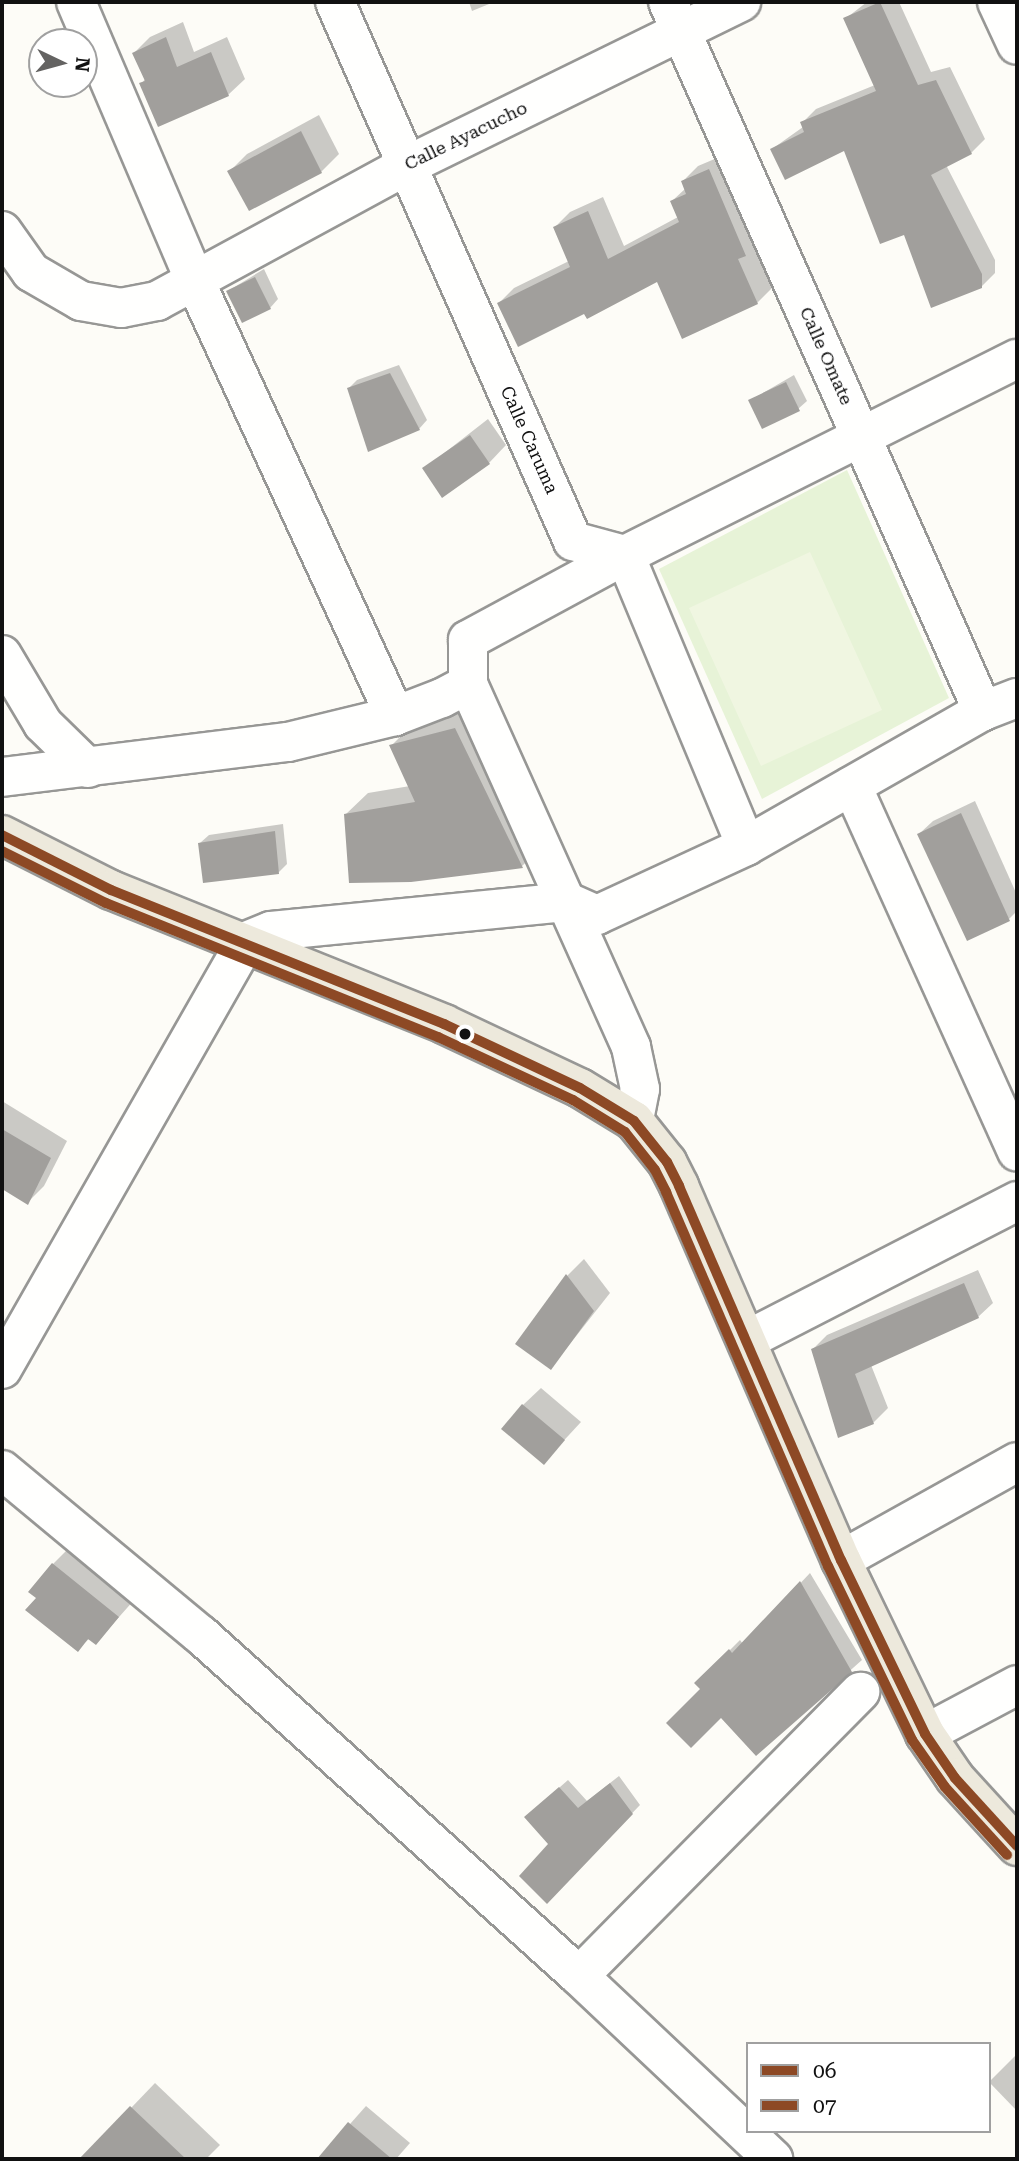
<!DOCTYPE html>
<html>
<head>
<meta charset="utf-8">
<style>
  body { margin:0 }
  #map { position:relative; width:1019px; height:2161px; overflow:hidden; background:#fdfcf7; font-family:"Roboto Serif",serif }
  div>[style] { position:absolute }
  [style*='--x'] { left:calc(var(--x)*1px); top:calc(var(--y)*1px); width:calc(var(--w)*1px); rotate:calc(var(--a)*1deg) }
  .green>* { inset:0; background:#e7f3d7 }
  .pitch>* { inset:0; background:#f0f6e1 }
  .shadow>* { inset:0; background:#0003 }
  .building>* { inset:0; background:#a19f9c }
  .roads { filter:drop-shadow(2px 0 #979795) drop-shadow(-2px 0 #979795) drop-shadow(0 2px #979795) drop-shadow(0 -2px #979795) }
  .minor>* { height:38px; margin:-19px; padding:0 19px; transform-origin:19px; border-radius:19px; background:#fffffe }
  .major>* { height:38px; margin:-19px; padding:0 19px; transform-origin:19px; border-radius:19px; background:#ede9dc }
  .bus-1>* { height:10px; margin:-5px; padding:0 5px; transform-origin:5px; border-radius:5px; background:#8d4925 }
  .bus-2>* { height:10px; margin:-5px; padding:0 5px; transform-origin:5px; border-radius:5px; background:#8d4925 }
  .dots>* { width:19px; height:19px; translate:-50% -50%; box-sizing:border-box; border:4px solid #fff; border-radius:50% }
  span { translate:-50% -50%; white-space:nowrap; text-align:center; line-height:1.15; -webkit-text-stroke:7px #fff; paint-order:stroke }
  .street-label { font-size:18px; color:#111 }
  .frame { position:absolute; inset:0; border:4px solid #111; pointer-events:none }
  .legend { position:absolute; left:746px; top:2042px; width:245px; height:91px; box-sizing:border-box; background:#fff; border:2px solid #a0a0a0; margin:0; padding:9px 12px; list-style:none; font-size:21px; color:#111 }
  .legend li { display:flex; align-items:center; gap:14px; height:35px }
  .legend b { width:35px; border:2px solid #a0a0a0 }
  .north { position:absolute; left:28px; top:28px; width:70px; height:70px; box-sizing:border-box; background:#fff; border:2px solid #a0a0a0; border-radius:50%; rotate:95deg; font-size:19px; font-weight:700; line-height:28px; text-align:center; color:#111 }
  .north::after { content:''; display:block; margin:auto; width:24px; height:32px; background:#646362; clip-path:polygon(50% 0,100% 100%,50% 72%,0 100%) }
</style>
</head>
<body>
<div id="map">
  <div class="green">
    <div style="clip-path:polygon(847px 470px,949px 698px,762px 799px,659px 569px)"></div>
  </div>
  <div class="pitch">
    <div style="clip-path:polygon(810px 552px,882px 710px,761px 766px,689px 608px)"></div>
  </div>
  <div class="shadow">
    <div style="clip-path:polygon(469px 2px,494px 2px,472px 11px)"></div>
    <div style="clip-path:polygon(867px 2px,899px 2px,931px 72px,950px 67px,985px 139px,971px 153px,946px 165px,995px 260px,995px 273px,981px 287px,905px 232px,845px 148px,772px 149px,803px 127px,802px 123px,816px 109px,875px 85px,845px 19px)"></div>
    <div style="clip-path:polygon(183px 22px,194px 52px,227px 37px,245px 79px,228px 95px,141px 84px,146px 78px,134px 53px,150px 37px)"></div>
    <div style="clip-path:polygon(319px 115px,339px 154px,321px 172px,250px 209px,230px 171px,247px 154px)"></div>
    <div style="clip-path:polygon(724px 155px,760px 239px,754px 246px,772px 288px,757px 303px,658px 280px,585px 311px,499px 303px,514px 288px,569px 261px,555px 227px,570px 212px,603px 197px,624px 246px,678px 217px,672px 201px,686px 188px,683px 181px,698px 166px)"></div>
    <div style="clip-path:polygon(264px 269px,278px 299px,270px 308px,228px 291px)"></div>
    <div style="clip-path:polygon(399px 365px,427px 420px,419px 429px,349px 388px,357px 380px)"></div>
    <div style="clip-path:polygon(794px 375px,807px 401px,798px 409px,751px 400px)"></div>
    <div style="clip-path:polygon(488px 419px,506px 445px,489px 463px,425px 468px)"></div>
    <div style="clip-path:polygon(477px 707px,544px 845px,522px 866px,411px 880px,346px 814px,368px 793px,410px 786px,391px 746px,413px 724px)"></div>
    <div style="clip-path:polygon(975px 801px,1017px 895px,1017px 911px,1009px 919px,919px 834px,933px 821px)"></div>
    <div style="clip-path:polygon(283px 824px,287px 864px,279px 872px,200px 843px,209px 835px)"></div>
    <div style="clip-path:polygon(2px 1101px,67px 1141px,44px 1186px,27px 1203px,2px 1187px)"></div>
    <div style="clip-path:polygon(584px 1259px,610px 1293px,551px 1368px,567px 1276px)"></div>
    <div style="clip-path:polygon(978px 1270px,993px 1303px,978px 1317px,871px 1365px,888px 1408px,873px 1423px,813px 1349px,827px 1335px)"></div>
    <div style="clip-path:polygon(541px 1388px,581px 1422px,544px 1462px,523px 1405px)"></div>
    <div style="clip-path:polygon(70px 1547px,135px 1599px,96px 1643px,90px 1638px,77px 1650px,38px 1597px,53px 1564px)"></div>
    <div style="clip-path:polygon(810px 1573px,862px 1660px,756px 1754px,697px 1683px,740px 1640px,743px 1644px)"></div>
    <div style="clip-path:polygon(619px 1776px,640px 1805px,547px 1902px,550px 1844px,535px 1809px,568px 1780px,587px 1801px)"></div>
    <div style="clip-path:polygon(1017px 2054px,1017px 2111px,989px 2082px)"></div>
    <div style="clip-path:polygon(155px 2083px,220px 2145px,206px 2159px,82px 2159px)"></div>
    <div style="clip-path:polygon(366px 2106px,410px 2143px,396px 2159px,319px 2159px)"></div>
  </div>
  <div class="building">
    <div style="clip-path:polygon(880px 2px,918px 85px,936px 80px,972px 154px,931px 175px,982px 274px,982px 288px,931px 308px,904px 235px,880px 244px,844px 151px,785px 180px,770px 149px,804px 132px,800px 122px,876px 91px,843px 18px)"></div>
    <div style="clip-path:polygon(166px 37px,177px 67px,211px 52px,229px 96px,158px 127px,139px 83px,145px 81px,132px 53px)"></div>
    <div style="clip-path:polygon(301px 131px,322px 173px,249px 211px,227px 171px)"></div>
    <div style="clip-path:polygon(709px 169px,746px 256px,738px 259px,758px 304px,682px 339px,657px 282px,587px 319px,584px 314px,518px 347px,497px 303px,570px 267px,553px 227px,588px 211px,608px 259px,679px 222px,670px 201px,686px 194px,681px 181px)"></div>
    <div style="clip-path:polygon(255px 277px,271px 309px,242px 323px,226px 291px)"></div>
    <div style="clip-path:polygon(390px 373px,420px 430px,368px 452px,347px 388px)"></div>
    <div style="clip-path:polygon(786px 382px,800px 411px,762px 429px,748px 400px)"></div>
    <div style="clip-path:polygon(470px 435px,490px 464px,442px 498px,422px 468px)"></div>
    <div style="clip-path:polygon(455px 728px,523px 868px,411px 882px,349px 883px,344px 814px,415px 802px,389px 745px)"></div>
    <div style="clip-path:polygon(961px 813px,1010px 921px,967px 941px,917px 834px)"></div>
    <div style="clip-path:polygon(275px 831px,279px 874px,203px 883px,198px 843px)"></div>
    <div style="clip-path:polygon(2px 1129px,51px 1158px,28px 1205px,2px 1189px)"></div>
    <div style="clip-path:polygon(566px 1274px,594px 1311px,551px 1370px,515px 1344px)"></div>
    <div style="clip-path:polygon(964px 1283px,979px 1318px,855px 1374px,874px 1424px,838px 1438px,811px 1349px)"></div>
    <div style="clip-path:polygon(522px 1404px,565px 1440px,544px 1465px,501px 1429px)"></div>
    <div style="clip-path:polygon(52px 1563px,119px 1617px,96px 1645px,88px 1639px,78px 1652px,25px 1610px,36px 1598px,28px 1592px)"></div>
    <div style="clip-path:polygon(800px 1581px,852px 1672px,756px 1756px,721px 1718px,691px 1748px,666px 1723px,700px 1689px,694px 1683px,729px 1649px,732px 1653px)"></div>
    <div style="clip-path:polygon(610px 1783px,633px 1814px,547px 1904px,519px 1876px,548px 1844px,524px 1817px,559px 1787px,578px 1808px)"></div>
    <div style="clip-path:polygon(130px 2106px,186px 2159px,79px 2159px)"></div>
    <div style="clip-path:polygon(348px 2122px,392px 2159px,317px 2159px)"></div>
  </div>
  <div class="roads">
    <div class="minor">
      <div style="--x:76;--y:2;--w:303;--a:66.9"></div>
      <div style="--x:195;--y:281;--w:479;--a:65.3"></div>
      <div style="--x:335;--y:2;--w:589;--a:66.18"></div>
      <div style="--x:573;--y:541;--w:54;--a:15.1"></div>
      <div style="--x:625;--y:555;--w:315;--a:67.4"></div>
      <div style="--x:668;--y:2;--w:776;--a:66.05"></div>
      <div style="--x:997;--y:2;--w:47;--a:65.1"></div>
      <div style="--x:2;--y:231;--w:50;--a:54.7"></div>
      <div style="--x:31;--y:272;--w:58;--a:30.1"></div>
      <div style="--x:81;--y:301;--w:41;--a:9.9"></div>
      <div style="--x:121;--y:308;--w:37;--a:-11"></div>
      <div style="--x:157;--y:301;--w:285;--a:-28.5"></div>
      <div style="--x:408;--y:165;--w:371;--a:-26.1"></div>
      <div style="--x:2;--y:655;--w:80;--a:59.3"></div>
      <div style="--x:43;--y:724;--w:63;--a:44.4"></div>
      <div style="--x:468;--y:684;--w:398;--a:65.8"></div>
      <div style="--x:631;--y:1047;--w:43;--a:77.9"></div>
      <div style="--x:640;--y:1089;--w:33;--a:101"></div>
      <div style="--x:2;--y:777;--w:288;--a:-7"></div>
      <div style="--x:288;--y:742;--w:110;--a:-13.7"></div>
      <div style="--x:395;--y:716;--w:50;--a:-21"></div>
      <div style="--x:442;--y:698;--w:30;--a:-28"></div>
      <div style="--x:468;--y:684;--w:44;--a:-90"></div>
      <div style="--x:468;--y:640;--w:179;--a:-28.4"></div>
      <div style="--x:625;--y:555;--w:438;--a:-26.6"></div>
      <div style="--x:852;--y:786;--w:401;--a:65.7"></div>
      <div style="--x:747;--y:1340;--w:304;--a:-27.2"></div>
      <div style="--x:2;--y:1369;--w:493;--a:-60.3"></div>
      <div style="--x:246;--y:941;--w:27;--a:-22"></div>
      <div style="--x:271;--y:931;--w:298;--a:-5.6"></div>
      <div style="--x:568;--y:902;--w:32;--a:24"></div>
      <div style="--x:597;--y:915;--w:164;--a:-24.8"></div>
      <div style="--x:746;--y:846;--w:273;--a:-29.7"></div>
      <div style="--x:983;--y:711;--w:36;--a:-21"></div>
      <div style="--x:2;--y:1470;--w:259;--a:39.7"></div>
      <div style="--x:201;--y:1635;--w:509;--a:42.05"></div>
      <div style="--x:579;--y:1976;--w:267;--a:43.3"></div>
      <div style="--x:841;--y:1560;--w:201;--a:-29.1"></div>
      <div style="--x:925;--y:1734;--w:104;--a:-28"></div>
      <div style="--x:579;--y:1976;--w:400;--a:-45.3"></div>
    </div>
    <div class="major">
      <div style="--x:2;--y:835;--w:122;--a:26.8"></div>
      <div style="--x:111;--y:890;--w:359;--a:21.9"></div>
      <div style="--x:444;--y:1024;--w:150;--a:25.2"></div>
      <div style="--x:580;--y:1088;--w:63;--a:31.4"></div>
      <div style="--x:634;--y:1121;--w:53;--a:51.2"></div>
      <div style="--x:667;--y:1162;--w:27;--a:63"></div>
      <div style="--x:679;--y:1186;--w:408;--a:66.6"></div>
      <div style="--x:841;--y:1560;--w:193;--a:64.2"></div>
      <div style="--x:925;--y:1734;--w:53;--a:55.7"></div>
      <div style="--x:955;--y:1778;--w:92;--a:47.6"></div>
    </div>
  </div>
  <div class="bus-1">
    <div style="--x:2;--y:835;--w:122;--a:26.8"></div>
    <div style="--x:111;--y:890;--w:359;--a:21.9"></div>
    <div style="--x:444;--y:1024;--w:150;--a:25.2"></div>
    <div style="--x:580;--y:1088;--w:63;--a:31.4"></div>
    <div style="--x:634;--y:1121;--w:53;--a:51.2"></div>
    <div style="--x:667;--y:1162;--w:27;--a:63"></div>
    <div style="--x:679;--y:1186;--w:408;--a:66.6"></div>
    <div style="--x:841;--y:1560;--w:193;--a:64.2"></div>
    <div style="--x:925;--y:1734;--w:53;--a:55.7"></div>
    <div style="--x:955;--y:1778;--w:92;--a:47.6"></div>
  </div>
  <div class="bus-2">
    <div style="--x:2;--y:851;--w:116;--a:26.6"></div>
    <div style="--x:106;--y:903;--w:358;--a:22"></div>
    <div style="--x:438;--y:1037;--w:149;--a:25"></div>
    <div style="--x:573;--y:1100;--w:61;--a:31.6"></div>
    <div style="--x:625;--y:1132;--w:48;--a:51.7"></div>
    <div style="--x:655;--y:1170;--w:25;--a:63"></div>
    <div style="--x:666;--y:1192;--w:408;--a:66.6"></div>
    <div style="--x:828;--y:1566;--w:193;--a:64.2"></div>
    <div style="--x:912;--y:1740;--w:57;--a:54.9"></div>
    <div style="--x:945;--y:1787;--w:92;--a:47.6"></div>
  </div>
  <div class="dots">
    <div style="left:465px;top:1034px;background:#111"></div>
  </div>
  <div class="street-label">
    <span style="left:466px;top:136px;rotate:-26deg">Calle Ayacucho</span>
    <span style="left:826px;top:356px;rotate:66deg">Calle Omate</span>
    <span style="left:529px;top:440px;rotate:66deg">Calle Caruma</span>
  </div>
  <div class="frame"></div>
  <ul class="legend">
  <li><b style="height:9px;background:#8d4925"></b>06</li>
  <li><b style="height:9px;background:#8d4925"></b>07</li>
  </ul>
  <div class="north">N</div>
</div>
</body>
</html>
